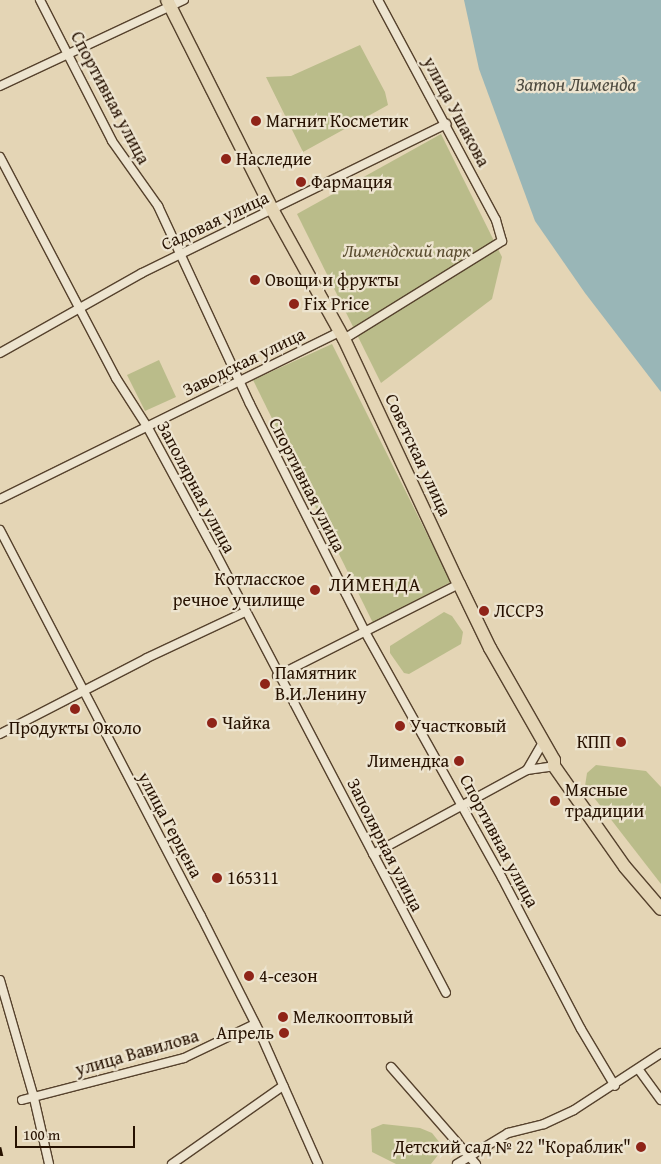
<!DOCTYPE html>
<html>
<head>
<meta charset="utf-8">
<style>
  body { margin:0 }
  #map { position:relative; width:661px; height:1164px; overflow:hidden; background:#e4d5b5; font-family:"Gentium Book Plus",serif }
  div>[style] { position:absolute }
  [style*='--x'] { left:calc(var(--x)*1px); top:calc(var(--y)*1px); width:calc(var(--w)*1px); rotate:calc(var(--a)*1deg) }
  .green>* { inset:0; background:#babc8a }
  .water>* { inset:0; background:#99b6b7 }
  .roads { filter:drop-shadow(1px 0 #56422d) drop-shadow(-1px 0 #56422d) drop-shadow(0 1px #56422d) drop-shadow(0 -1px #56422d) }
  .street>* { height:8px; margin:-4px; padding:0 4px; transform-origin:4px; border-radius:4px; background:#ede4cf }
  .primary>* { height:12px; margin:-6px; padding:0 6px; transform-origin:6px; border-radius:6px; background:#e4d5b5 }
  .rail>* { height:2.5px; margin-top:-1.25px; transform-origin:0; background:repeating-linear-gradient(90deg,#261100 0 9px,transparent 0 18px) }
  .dots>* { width:14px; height:14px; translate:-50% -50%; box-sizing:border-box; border:2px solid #ede4cf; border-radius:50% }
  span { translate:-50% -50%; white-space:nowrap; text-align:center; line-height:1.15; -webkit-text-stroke:4.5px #ede4cf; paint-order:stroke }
  .street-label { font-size:18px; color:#261100 }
  .poi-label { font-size:18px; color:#261100 }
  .left { translate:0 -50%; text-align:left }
  .right { translate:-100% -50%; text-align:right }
  .park-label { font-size:18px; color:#5a4d30; font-style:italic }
  .water-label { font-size:19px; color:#4e4b40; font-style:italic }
  .neighbourhood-label { font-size:19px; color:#261100; letter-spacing:1px }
  .scale { position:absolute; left:15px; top:1126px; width:120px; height:22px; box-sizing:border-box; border:2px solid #261100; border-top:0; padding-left:6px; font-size:15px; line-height:18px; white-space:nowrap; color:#261100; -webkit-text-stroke:4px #ede4cf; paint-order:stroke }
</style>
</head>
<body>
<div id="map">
  <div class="green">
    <div style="clip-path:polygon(360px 45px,385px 92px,388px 105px,303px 152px,266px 77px,291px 76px)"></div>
    <div style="clip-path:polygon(441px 134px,502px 257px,492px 299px,381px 383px,297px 214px)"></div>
    <div style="clip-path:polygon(332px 344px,451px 582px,373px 623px,253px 380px)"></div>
    <div style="clip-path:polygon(159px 360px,176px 397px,145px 411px,127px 375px)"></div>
    <div style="clip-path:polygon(444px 612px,452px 616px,463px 632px,461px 644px,409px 674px,404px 673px,390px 653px,390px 646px)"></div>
    <div style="clip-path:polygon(596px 765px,646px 771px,661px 787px,661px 884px,585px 786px,587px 773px)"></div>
    <div style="clip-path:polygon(383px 1124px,420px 1128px,432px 1133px,440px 1143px,438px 1155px,431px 1164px,396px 1164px,372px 1152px,371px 1129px)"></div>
  </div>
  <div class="water">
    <div style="clip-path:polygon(464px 0,661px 0,661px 392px,585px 293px,535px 221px,479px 69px)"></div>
  </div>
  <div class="roads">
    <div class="street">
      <div style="--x:40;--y:0;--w:158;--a:62.9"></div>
      <div style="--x:112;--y:141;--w:80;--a:54.7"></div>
      <div style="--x:158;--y:206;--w:218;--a:65.1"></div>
      <div style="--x:250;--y:404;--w:253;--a:63.2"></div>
      <div style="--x:364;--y:630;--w:284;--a:60.9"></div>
      <div style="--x:502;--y:878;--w:170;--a:62.4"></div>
      <div style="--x:581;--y:1029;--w:66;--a:59.2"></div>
      <div style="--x:0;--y:86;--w:203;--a:-25.1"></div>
      <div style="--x:0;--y:157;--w:250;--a:62.3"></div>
      <div style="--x:116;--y:378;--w:59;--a:57.4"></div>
      <div style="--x:148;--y:428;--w:136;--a:61.6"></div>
      <div style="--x:213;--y:548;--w:502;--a:62.36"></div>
      <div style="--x:344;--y:339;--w:186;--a:-31.8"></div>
      <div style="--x:502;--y:241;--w:22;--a:-106"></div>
      <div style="--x:496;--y:220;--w:250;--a:-118.2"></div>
      <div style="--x:0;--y:353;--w:163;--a:-29.4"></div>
      <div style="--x:142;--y:273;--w:339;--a:-26.1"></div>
      <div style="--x:0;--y:499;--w:379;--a:-26.2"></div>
      <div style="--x:0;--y:530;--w:435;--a:62.5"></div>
      <div style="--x:201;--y:916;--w:131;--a:63.2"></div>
      <div style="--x:260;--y:1033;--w:143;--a:66.1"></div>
      <div style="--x:277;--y:676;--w:204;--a:-26.8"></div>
      <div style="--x:0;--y:734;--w:165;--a:-27.3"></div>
      <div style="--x:147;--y:658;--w:108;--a:-25.1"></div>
      <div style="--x:527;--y:770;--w:32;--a:-60"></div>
      <div style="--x:373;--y:854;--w:175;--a:-28.6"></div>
      <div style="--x:527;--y:770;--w:27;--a:-8"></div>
      <div style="--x:0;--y:980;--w:119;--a:73.9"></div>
      <div style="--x:33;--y:1094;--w:72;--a:77.1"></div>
      <div style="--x:391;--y:1067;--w:129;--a:48.8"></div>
      <div style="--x:639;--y:1070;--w:37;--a:54"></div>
      <div style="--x:22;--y:1100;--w:167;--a:-14.5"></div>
      <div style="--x:184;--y:1058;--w:79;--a:-25.6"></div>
      <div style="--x:172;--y:1164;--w:136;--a:-35.1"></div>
      <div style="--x:457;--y:1164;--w:60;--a:-31.3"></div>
      <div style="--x:508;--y:1133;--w:37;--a:-14"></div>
      <div style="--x:544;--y:1124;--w:33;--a:-25"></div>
      <div style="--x:574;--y:1110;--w:104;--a:-33.2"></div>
    </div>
    <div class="primary">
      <div style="--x:167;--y:0;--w:236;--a:63.3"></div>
      <div style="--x:273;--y:211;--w:146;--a:61"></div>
      <div style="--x:344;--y:339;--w:271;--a:64.9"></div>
      <div style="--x:459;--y:584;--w:71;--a:64.2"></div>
      <div style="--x:490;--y:648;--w:129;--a:60.3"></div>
      <div style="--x:554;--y:760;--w:6;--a:90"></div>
      <div style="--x:554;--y:766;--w:123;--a:54.9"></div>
      <div style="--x:625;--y:867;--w:55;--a:49.4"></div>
    </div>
  </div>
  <div class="rail">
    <div style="--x:0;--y:1147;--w:17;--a:77"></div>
  </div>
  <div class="dots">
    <div style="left:256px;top:121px;background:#8f2418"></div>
    <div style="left:226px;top:159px;background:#8f2418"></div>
    <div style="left:301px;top:182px;background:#8f2418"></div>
    <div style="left:255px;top:280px;background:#8f2418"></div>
    <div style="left:294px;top:304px;background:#8f2418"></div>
    <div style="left:315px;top:590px;background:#8f2418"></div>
    <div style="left:484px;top:611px;background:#8f2418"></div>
    <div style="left:265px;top:684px;background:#8f2418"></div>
    <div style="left:75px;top:709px;background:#8f2418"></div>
    <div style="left:212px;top:723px;background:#8f2418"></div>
    <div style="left:400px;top:726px;background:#8f2418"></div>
    <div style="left:621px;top:742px;background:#8f2418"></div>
    <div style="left:459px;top:761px;background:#8f2418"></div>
    <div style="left:555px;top:801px;background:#8f2418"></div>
    <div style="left:217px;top:878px;background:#8f2418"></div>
    <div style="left:249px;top:976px;background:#8f2418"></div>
    <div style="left:283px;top:1017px;background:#8f2418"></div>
    <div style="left:284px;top:1033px;background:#8f2418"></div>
    <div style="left:641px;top:1147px;background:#8f2418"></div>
  </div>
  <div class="street-label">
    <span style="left:110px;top:98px;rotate:62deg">Спортивная улица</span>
    <span style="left:456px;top:112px;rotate:62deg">улица Ушакова</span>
    <span style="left:215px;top:221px;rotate:-25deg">Садовая улица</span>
    <span style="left:244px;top:362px;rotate:-26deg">Заводская улица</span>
    <span style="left:418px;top:455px;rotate:65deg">Советская улица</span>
    <span style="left:307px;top:485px;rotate:63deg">Спортивная улица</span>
    <span style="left:196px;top:487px;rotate:62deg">Заполярная улица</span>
    <span style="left:170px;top:825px;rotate:62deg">улица Герцена</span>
    <span style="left:499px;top:841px;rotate:62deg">Спортивная улица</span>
    <span style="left:385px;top:845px;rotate:63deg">Заполярная улица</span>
    <span style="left:137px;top:1053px;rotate:-16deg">улица Вавилова</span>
  </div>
  <div class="poi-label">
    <span class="left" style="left:266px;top:121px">Магнит Косметик</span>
    <span class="left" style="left:236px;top:159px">Наследие</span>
    <span class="left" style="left:311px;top:182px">Фармация</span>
    <span class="left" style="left:265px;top:280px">Овощи и фрукты</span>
    <span class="left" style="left:304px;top:304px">Fix Price</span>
    <span class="right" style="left:305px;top:590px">Котласское<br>речное училище</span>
    <span class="left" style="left:494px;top:611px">ЛССРЗ</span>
    <span class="left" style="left:275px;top:684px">Памятник<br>В.И.Ленину</span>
    <span class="left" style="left:222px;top:723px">Чайка</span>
    <span class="left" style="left:410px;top:726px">Участковый</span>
    <span style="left:75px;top:728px">Продукты Около</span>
    <span class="right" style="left:611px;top:742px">КПП</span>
    <span class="right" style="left:449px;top:761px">Лимендка</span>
    <span class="left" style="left:565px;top:801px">Мясные<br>традиции</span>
    <span class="left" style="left:227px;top:878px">165311</span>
    <span class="left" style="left:259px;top:976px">4-сезон</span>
    <span class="left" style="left:293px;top:1017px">Мелкооптовый</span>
    <span class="right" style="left:274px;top:1033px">Апрель</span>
    <span class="right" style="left:631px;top:1147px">Детский сад № 22 "Кораблик"</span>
  </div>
  <div class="park-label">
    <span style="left:407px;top:251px">Лимендский парк</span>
  </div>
  <div class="water-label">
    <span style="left:576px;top:85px">Затон Лименда</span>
  </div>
  <div class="neighbourhood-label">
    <span style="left:375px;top:585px">ЛИ́МЕНДА</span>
  </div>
  <div class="scale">100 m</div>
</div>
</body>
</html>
